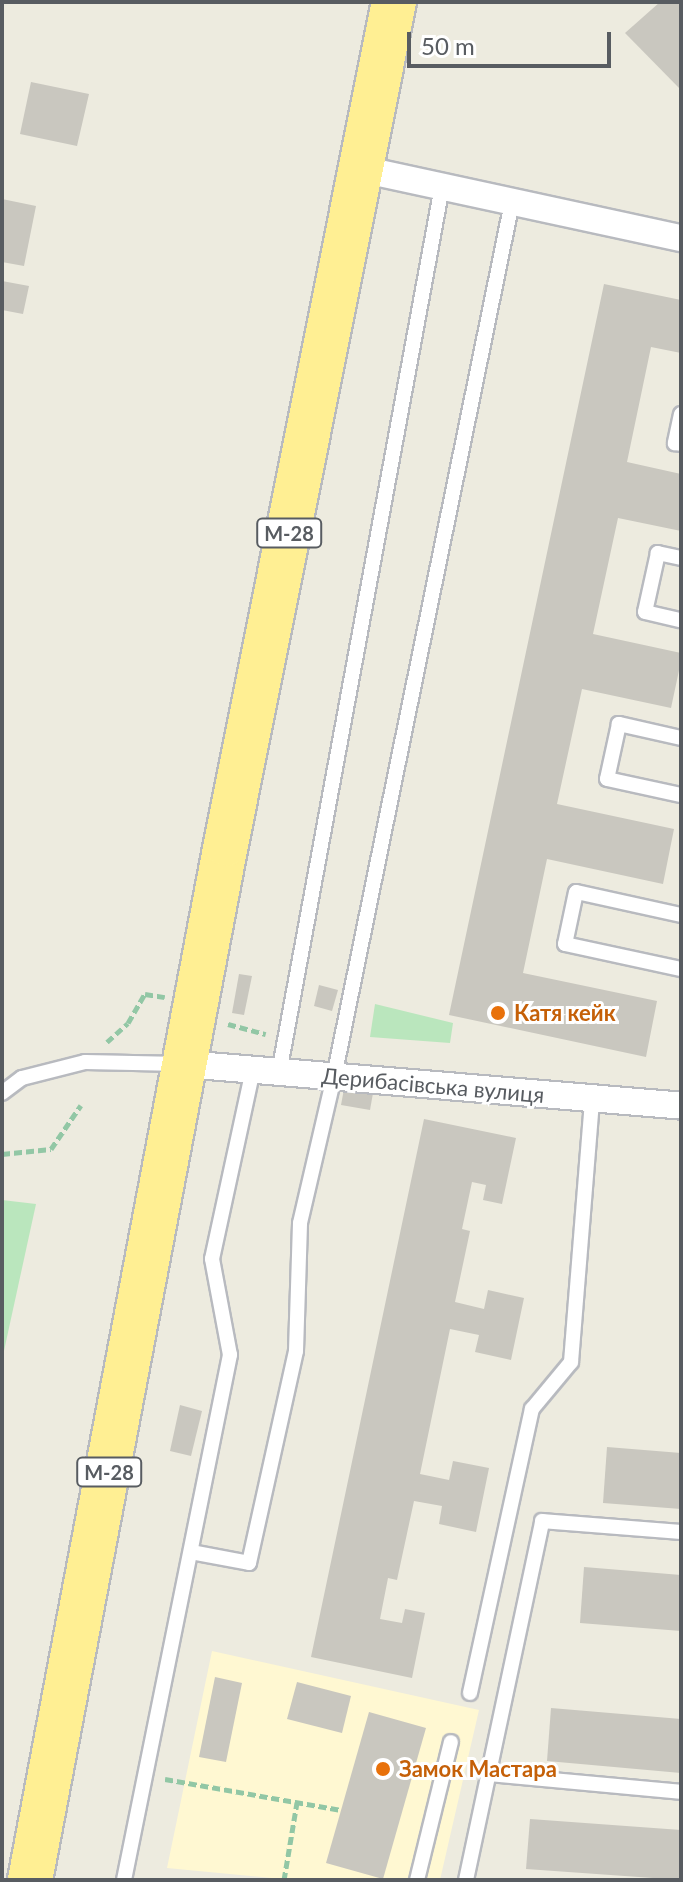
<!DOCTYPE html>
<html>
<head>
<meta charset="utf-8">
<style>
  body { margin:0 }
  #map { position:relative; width:683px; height:1882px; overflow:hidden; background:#edebdf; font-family:Lato,sans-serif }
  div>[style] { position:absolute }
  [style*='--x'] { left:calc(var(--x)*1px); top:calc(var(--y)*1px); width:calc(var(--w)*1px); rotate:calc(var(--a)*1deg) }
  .commercial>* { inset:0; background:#fff8d2 }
  .green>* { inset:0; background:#bae6bd }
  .building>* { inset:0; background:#c9c7bf }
  .path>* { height:5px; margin-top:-2.5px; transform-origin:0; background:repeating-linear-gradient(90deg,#92c7a5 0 8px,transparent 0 12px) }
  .roads { filter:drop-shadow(2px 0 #b8babf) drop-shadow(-2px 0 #b8babf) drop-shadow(0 2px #b8babf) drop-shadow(0 -2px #b8babf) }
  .service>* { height:14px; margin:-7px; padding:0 7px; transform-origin:7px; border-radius:7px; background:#fff }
  .minor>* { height:26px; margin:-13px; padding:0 13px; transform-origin:13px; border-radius:13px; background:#fff }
  .trunk>* { height:44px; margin:-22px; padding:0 22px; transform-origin:22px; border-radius:22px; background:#ffef93 }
  .dots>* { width:22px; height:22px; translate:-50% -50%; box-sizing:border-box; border:4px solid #fff; border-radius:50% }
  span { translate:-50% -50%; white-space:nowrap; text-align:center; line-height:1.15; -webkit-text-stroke:6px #fff; paint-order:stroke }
  .shield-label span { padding:2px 6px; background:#fff; border:2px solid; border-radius:6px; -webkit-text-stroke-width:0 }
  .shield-label { font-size:20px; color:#585c61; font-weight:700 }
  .food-label { font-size:22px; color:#c56008; font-weight:700 }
  .left { translate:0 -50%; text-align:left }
  .street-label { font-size:22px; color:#585c61 }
  .frame { position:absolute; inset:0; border:4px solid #585c61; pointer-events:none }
  .scale { position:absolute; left:407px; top:32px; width:204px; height:36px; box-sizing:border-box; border:4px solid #585c61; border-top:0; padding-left:10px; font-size:24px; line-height:28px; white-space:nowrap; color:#585c61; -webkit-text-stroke:6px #fff; paint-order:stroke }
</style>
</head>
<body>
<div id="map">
  <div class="commercial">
    <div style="clip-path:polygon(212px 1651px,479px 1710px,440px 1880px,292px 1880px,167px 1868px)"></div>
  </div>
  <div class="green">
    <div style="clip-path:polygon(375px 1004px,453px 1023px,450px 1043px,370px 1037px)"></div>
    <div style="clip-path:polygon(2px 1200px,36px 1204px,2px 1360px)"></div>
  </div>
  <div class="building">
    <div style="clip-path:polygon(660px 2px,681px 2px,681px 90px,625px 33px)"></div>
    <div style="clip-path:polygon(31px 82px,89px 94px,77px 146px,20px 134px)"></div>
    <div style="clip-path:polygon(2px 199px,36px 206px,24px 266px,2px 262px)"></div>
    <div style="clip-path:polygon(2px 281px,29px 286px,23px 314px,2px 310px)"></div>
    <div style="clip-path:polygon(604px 284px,681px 300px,681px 353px,651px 347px,627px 462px,681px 474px,681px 531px,618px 518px,593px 634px,681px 653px,681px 661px,671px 708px,582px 689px,557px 804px,674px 829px,663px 884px,547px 859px,523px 973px,657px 1001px,646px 1057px,449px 1015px)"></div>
    <div style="clip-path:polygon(239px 974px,252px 976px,244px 1015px,232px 1013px)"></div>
    <div style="clip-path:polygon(319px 985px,338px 990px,332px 1011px,314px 1006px)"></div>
    <div style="clip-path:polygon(344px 1089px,373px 1093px,370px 1110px,341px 1105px)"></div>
    <div style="clip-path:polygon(424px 1119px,516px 1138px,502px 1204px,483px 1200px,486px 1185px,472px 1182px,462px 1229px,470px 1231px,455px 1302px,484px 1309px,488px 1290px,524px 1298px,511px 1360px,475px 1352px,479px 1335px,450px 1329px,420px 1474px,449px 1480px,453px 1461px,489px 1468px,476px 1532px,439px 1524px,442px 1506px,414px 1501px,397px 1580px,388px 1578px,380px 1619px,402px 1623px,405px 1609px,425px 1613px,412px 1678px,311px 1657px)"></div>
    <div style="clip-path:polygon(180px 1405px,202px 1411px,191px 1456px,170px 1451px)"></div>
    <div style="clip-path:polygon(607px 1447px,681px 1453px,681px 1509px,603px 1503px)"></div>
    <div style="clip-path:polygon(584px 1567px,681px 1575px,681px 1631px,580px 1623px)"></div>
    <div style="clip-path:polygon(215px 1677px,242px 1683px,226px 1762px,199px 1757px)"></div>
    <div style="clip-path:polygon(297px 1682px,351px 1696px,342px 1733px,287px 1719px)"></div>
    <div style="clip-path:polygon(551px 1708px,681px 1719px,681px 1773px,547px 1761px)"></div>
    <div style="clip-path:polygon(369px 1712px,426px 1728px,383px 1879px,326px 1863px)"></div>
    <div style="clip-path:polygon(530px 1819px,681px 1830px,681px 1880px,526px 1869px)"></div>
  </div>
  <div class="path">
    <div style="--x:228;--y:1024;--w:39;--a:15"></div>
    <div style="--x:107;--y:1042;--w:28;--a:-42"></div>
    <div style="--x:128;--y:1023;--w:34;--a:-60"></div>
    <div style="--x:145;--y:994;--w:20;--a:9"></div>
    <div style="--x:2;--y:1154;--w:49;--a:-5.8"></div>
    <div style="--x:51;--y:1149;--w:53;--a:-55.7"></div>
    <div style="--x:165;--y:1779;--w:179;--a:10"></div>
    <div style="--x:284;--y:1880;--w:79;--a:-80.5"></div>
  </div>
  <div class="roads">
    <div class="service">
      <div style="--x:681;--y:414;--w:30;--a:102"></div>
      <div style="--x:675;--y:443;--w:6;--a:9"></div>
      <div style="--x:681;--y:558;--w:24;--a:-168"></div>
      <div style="--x:658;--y:553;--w:60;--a:102.4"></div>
      <div style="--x:645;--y:612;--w:37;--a:13"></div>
      <div style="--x:681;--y:738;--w:64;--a:-167.3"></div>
      <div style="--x:619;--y:724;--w:56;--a:102.3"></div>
      <div style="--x:607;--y:779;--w:76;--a:12.2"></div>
      <div style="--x:681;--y:915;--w:107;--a:-167.6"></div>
      <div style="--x:576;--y:892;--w:53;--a:101.9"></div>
      <div style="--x:565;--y:944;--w:119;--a:12.2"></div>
      <div style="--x:279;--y:1073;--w:901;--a:-79.58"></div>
      <div style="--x:2;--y:1093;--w:25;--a:-37"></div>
      <div style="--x:22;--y:1078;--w:65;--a:-14.3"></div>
      <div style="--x:85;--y:1062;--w:96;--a:1.2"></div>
      <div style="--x:191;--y:1552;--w:59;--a:10.7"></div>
      <div style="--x:249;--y:1563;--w:217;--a:-77.5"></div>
      <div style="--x:296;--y:1351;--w:128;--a:-88.2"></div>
      <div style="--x:300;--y:1223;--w:150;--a:-76.9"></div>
      <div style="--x:334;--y:1077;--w:893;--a:-78.5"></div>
      <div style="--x:470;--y:1693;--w:291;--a:-77.7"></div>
      <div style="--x:532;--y:1409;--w:61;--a:-50.3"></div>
      <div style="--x:571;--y:1362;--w:264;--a:-85.4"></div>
      <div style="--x:488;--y:1774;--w:194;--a:5.3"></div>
      <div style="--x:124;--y:1880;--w:536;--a:-78.59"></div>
      <div style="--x:230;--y:1355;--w:98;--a:-100.6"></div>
      <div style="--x:212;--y:1259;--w:193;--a:-77.8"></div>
      <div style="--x:417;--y:1880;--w:142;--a:-76.2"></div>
      <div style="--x:466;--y:1880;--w:367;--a:-78"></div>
      <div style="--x:542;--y:1521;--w:139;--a:4.5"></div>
    </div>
    <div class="minor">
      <div style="--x:361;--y:169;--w:327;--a:12.2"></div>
      <div style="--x:185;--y:1064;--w:498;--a:4.8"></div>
    </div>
    <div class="trunk">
      <div style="--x:30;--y:1880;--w:1054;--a:-79.29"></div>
      <div style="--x:226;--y:844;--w:859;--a:-78.72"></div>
    </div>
  </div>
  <div class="dots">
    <div style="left:498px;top:1013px;background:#e8710a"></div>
    <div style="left:383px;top:1769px;background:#e8710a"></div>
  </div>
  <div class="shield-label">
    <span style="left:289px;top:533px">М-28</span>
    <span style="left:109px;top:1472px">М-28</span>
  </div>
  <div class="food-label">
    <span class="left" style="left:514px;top:1013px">Катя кейк</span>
    <span class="left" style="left:399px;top:1769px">Замок Мастара</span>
  </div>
  <div class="street-label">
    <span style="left:433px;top:1085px;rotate:5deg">Дерибасівська вулиця</span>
  </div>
  <div class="frame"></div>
  <div class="scale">50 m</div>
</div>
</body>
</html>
